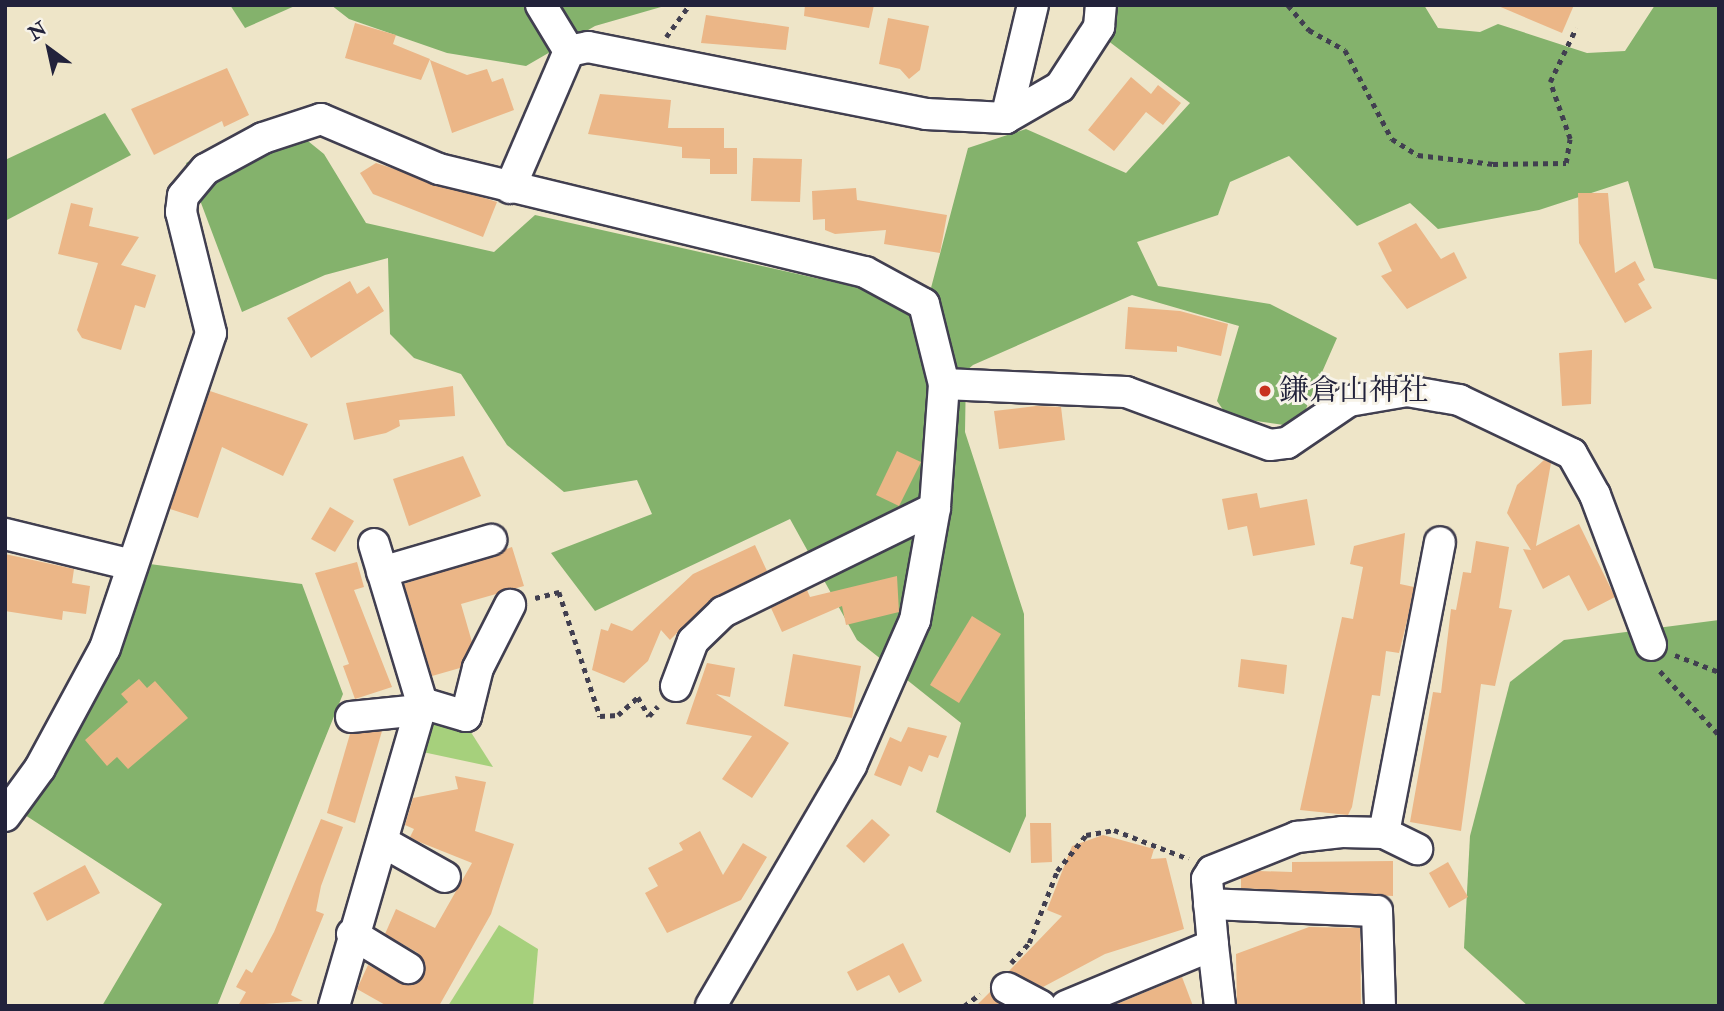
<!DOCTYPE html>
<html>
<head>
<meta charset="utf-8">
<style>
  body { margin:0 }
  #map { position:relative; width:1724px; height:1011px; overflow:hidden; background:#eee5c8; font-family:"IM FELL Double Pica","Noto Serif JP",serif }
  div>[style] { position:absolute }
  [style*='--x'] { left:calc(var(--x)*1px); top:calc(var(--y)*1px); width:calc(var(--w)*1px); rotate:calc(var(--a)*1deg) }
  .green>* { inset:0; background:#a6d07c }
  .forest>* { inset:0; background:#84b26c }
  .building>* { inset:0; background:#ebb687 }
  .path>* { height:4.5px; margin-top:-2.25px; transform-origin:0; background:repeating-linear-gradient(90deg,#413f50 0 5px,transparent 0 10px) }
  .roads { filter:drop-shadow(2px 0 #413f50) drop-shadow(-2px 0 #413f50) drop-shadow(0 2px #413f50) drop-shadow(0 -2px #413f50) }
  .minor>* { height:30px; margin:-15px; padding:0 15px; transform-origin:15px; border-radius:15px; background:#fff }
  .dots>* { width:19px; height:19px; translate:-50% -50%; box-sizing:border-box; border:4px solid #f7f3e8; border-radius:50% }
  span { translate:-50% -50%; white-space:nowrap; text-align:center; line-height:1.15; -webkit-text-stroke:6px #f7f3e8; paint-order:stroke }
  .poi-label { font-size:30px; color:#22223b }
  .left { translate:0 -50%; text-align:left }
  .frame { position:absolute; inset:0; border:7px solid #22223b; pointer-events:none }
  .north { position:absolute; left:14px; top:14px; width:70px; height:70px; -webkit-text-stroke:5px #f7f3e8; paint-order:stroke; rotate:327deg; font-size:19px; font-weight:700; line-height:28px; text-align:center; color:#22223b }
  .north::after { content:''; display:block; margin:auto; width:24px; height:32px; background:#22223b; clip-path:polygon(50% 0,100% 100%,50% 72%,0 100%) }
</style>
</head>
<body>
<div id="map">
  <div class="green">
    <div style="clip-path:polygon(438px 715px,467px 726px,493px 767px,418px 751px,427px 723px)"></div>
    <div style="clip-path:polygon(499px 925px,538px 949px,533px 1006px,448px 1006px)"></div>
  </div>
  <div class="forest">
    <div style="clip-path:polygon(230px 5px,297px 5px,245px 28px)"></div>
    <div style="clip-path:polygon(331px 5px,668px 5px,595px 26px,526px 66px,447px 53px,349px 19px)"></div>
    <div style="clip-path:polygon(1116px 5px,1424px 5px,1438px 28px,1480px 32px,1498px 24px,1587px 53px,1625px 51px,1655px 5px,1719px 5px,1719px 280px,1654px 268px,1628px 181px,1539px 210px,1438px 229px,1410px 203px,1357px 226px,1289px 156px,1230px 182px,1218px 215px,1137px 242px,1158px 286px,1270px 304px,1337px 338px,1298px 427px,1228px 417px,1217px 401px,1239px 326px,1132px 295px,973px 365px,966px 371px,965px 432px,1024px 614px,1026px 816px,1010px 853px,936px 812px,961px 723px,857px 640px,790px 519px,595px 611px,551px 553px,652px 514px,637px 480px,564px 492px,507px 445px,461px 374px,414px 358px,390px 334px,388px 258px,325px 275px,242px 312px,186px 163px,277px 116px,324px 154px,366px 223px,494px 252px,535px 215px,927px 303px,968px 148px,1026px 129px,1126px 173px,1190px 103px,1107px 40px)"></div>
    <div style="clip-path:polygon(105px 113px,131px 155px,5px 221px,5px 160px)"></div>
    <div style="clip-path:polygon(142px 563px,302px 584px,343px 694px,217px 1006px,102px 1006px,162px 904px,25px 815px,45px 783px)"></div>
    <div style="clip-path:polygon(1719px 620px,1719px 1006px,1528px 1006px,1464px 948px,1470px 836px,1510px 682px,1564px 640px)"></div>
  </div>
  <div class="building">
    <div style="clip-path:polygon(805px 5px,874px 5px,869px 28px,804px 16px)"></div>
    <div style="clip-path:polygon(1496px 5px,1574px 5px,1562px 33px)"></div>
    <div style="clip-path:polygon(706px 15px,789px 27px,786px 50px,701px 43px)"></div>
    <div style="clip-path:polygon(888px 18px,929px 26px,920px 70px,909px 79px,900px 69px,879px 64px)"></div>
    <div style="clip-path:polygon(355px 23px,396px 35px,393px 44px,430px 59px,421px 80px,345px 58px)"></div>
    <div style="clip-path:polygon(430px 60px,467px 75px,487px 69px,492px 82px,503px 78px,514px 110px,452px 133px)"></div>
    <div style="clip-path:polygon(227px 68px,249px 115px,224px 127px,222px 121px,154px 155px,131px 109px)"></div>
    <div style="clip-path:polygon(1131px 77px,1151px 94px,1158px 85px,1181px 103px,1163px 125px,1146px 112px,1114px 151px,1088px 130px)"></div>
    <div style="clip-path:polygon(600px 94px,671px 100px,668px 128px,724px 128px,724px 148px,737px 148px,737px 174px,710px 174px,710px 159px,682px 158px,682px 147px,588px 134px)"></div>
    <div style="clip-path:polygon(753px 158px,802px 159px,800px 202px,751px 201px)"></div>
    <div style="clip-path:polygon(376px 163px,497px 202px,483px 237px,373px 194px,360px 173px)"></div>
    <div style="clip-path:polygon(856px 188px,857px 200px,947px 215px,940px 253px,884px 244px,886px 230px,835px 234px,825px 230px,825px 219px,813px 220px,812px 191px)"></div>
    <div style="clip-path:polygon(1578px 193px,1608px 193px,1615px 273px,1635px 261px,1645px 280px,1638px 284px,1652px 308px,1625px 323px,1579px 243px)"></div>
    <div style="clip-path:polygon(71px 203px,93px 208px,89px 226px,139px 237px,121px 265px,156px 275px,145px 308px,135px 305px,121px 350px,82px 338px,77px 330px,98px 263px,58px 254px)"></div>
    <div style="clip-path:polygon(1416px 223px,1441px 259px,1454px 252px,1467px 278px,1407px 309px,1381px 276px,1392px 271px,1378px 243px)"></div>
    <div style="clip-path:polygon(350px 281px,357px 294px,369px 286px,384px 311px,311px 358px,287px 318px)"></div>
    <div style="clip-path:polygon(1128px 307px,1180px 311px,1228px 324px,1221px 356px,1177px 346px,1177px 352px,1125px 349px)"></div>
    <div style="clip-path:polygon(1592px 350px,1591px 404px,1562px 406px,1559px 353px)"></div>
    <div style="clip-path:polygon(453px 386px,455px 416px,399px 420px,400px 426px,386px 433px,354px 440px,346px 403px)"></div>
    <div style="clip-path:polygon(210px 391px,308px 424px,283px 476px,222px 447px,198px 518px,170px 509px)"></div>
    <div style="clip-path:polygon(1036px 406px,1061px 407px,1065px 440px,999px 449px,994px 411px)"></div>
    <div style="clip-path:polygon(897px 451px,921px 462px,899px 506px,876px 495px)"></div>
    <div style="clip-path:polygon(463px 456px,481px 496px,409px 526px,393px 479px)"></div>
    <div style="clip-path:polygon(1544px 460px,1551px 463px,1536px 546px,1579px 524px,1615px 597px,1588px 611px,1569px 575px,1543px 589px,1523px 549px,1531px 550px,1507px 513px,1517px 485px)"></div>
    <div style="clip-path:polygon(1257px 493px,1260px 508px,1307px 499px,1315px 545px,1253px 556px,1247px 526px,1228px 530px,1222px 499px)"></div>
    <div style="clip-path:polygon(330px 507px,354px 521px,335px 552px,311px 539px)"></div>
    <div style="clip-path:polygon(1405px 533px,1400px 584px,1414px 587px,1408px 617px,1399px 653px,1386px 651px,1380px 696px,1372px 695px,1352px 807px,1348px 815px,1300px 810px,1342px 617px,1353px 619px,1363px 567px,1350px 564px,1354px 546px)"></div>
    <div style="clip-path:polygon(1476px 541px,1509px 547px,1499px 608px,1512px 610px,1495px 686px,1481px 684px,1461px 831px,1410px 822px,1433px 692px,1441px 693px,1451px 609px,1456px 610px,1463px 572px,1471px 573px)"></div>
    <div style="clip-path:polygon(755px 545px,767px 571px,711px 599px,670px 640px,661px 630px,648px 661px,624px 683px,592px 670px,601px 629px,608px 631px,611px 623px,632px 631px,693px 574px)"></div>
    <div style="clip-path:polygon(512px 547px,524px 586px,461px 604px,472px 642px,460px 668px,432px 676px,404px 584px)"></div>
    <div style="clip-path:polygon(5px 554px,74px 569px,72px 583px,90px 586px,86px 614px,63px 611px,62px 620px,5px 611px)"></div>
    <div style="clip-path:polygon(357px 562px,364px 587px,354px 590px,392px 687px,355px 699px,343px 666px,349px 664px,315px 573px)"></div>
    <div style="clip-path:polygon(897px 576px,899px 612px,846px 625px,842px 606px,782px 632px,771px 608px,807px 590px,810px 597px)"></div>
    <div style="clip-path:polygon(972px 616px,1001px 634px,959px 703px,930px 685px)"></div>
    <div style="clip-path:polygon(793px 654px,861px 666px,852px 718px,784px 706px)"></div>
    <div style="clip-path:polygon(1241px 659px,1287px 665px,1284px 694px,1238px 687px)"></div>
    <div style="clip-path:polygon(707px 663px,735px 668px,730px 697px,716px 694px,789px 743px,752px 798px,722px 779px,752px 736px,686px 724px)"></div>
    <div style="clip-path:polygon(139px 679px,147px 688px,155px 681px,188px 718px,128px 769px,117px 757px,107px 766px,85px 740px,128px 702px,121px 694px)"></div>
    <div style="clip-path:polygon(908px 727px,947px 736px,938px 758px,929px 755px,922px 772px,909px 766px,901px 786px,874px 775px,890px 737px,901px 742px)"></div>
    <div style="clip-path:polygon(382px 731px,355px 823px,327px 813px,350px 734px)"></div>
    <div style="clip-path:polygon(455px 776px,486px 782px,475px 831px,514px 844px,491px 914px,439px 1006px,387px 1006px,357px 989px,368px 965px,407px 985px,425px 969px,418px 953px,385px 934px,396px 909px,435px 928px,472px 863px,417px 841px,410px 837px,414px 829px,405px 825px,413px 798px,458px 789px)"></div>
    <div style="clip-path:polygon(321px 819px,343px 827px,321px 886px,316px 911px,324px 914px,291px 995px,303px 1001px,238px 1006px,246px 992px,236px 987px,246px 969px,252px 973px,274px 932px)"></div>
    <div style="clip-path:polygon(872px 819px,890px 835px,864px 863px,846px 846px)"></div>
    <div style="clip-path:polygon(1030px 823px,1051px 823px,1052px 862px,1031px 863px)"></div>
    <div style="clip-path:polygon(700px 831px,723px 875px,743px 843px,767px 857px,741px 900px,667px 933px,645px 893px,658px 886px,648px 868px,683px 850px,679px 843px)"></div>
    <div style="clip-path:polygon(1103px 835px,1154px 849px,1151px 859px,1166px 858px,1184px 929px,1105px 954px,1043px 987px,1009px 971px,1062px 916px,1047px 910px,1072px 846px)"></div>
    <div style="clip-path:polygon(1393px 861px,1393px 896px,1241px 888px,1241px 878px,1259px 871px,1292px 872px,1292px 862px)"></div>
    <div style="clip-path:polygon(1448px 862px,1468px 897px,1449px 908px,1429px 873px)"></div>
    <div style="clip-path:polygon(85px 865px,100px 893px,47px 921px,33px 893px)"></div>
    <div style="clip-path:polygon(1309px 927px,1360px 928px,1361px 1006px,1237px 1006px,1236px 954px)"></div>
    <div style="clip-path:polygon(903px 943px,922px 981px,899px 993px,889px 975px,857px 991px,847px 972px)"></div>
    <div style="clip-path:polygon(1182px 977px,1193px 1006px,1112px 1006px)"></div>
    <div style="clip-path:polygon(990px 992px,1003px 1006px,976px 1006px)"></div>
  </div>
  <div class="path">
    <div style="--x:1288;--y:5;--w:33;--a:50"></div>
    <div style="--x:1309;--y:30;--w:41;--a:29.1"></div>
    <div style="--x:1345;--y:50;--w:101;--a:62.2"></div>
    <div style="--x:1392;--y:139;--w:31;--a:32"></div>
    <div style="--x:1418;--y:155;--w:76;--a:6.8"></div>
    <div style="--x:1493;--y:164;--w:73;--a:-0.8"></div>
    <div style="--x:1566;--y:163;--w:24;--a:-81"></div>
    <div style="--x:1570;--y:139;--w:60;--a:-109.3"></div>
    <div style="--x:1550;--y:82;--w:60;--a:-64.3"></div>
    <div style="--x:666;--y:37;--w:39;--a:-54"></div>
    <div style="--x:535;--y:598;--w:25;--a:-14"></div>
    <div style="--x:559;--y:592;--w:131;--a:71.7"></div>
    <div style="--x:600;--y:716;--w:18;--a:-3"></div>
    <div style="--x:618;--y:715;--w:27;--a:-42"></div>
    <div style="--x:638;--y:697;--w:22;--a:60"></div>
    <div style="--x:649;--y:716;--w:13;--a:-48"></div>
    <div style="--x:1675;--y:655;--w:47;--a:21.1"></div>
    <div style="--x:1660;--y:671;--w:87;--a:47.3"></div>
    <div style="--x:1011;--y:963;--w:27;--a:-48"></div>
    <div style="--x:1029;--y:943;--w:77;--a:-68.7"></div>
    <div style="--x:1057;--y:871;--w:46;--a:-51.1"></div>
    <div style="--x:1086;--y:835;--w:28;--a:-10"></div>
    <div style="--x:1114;--y:830;--w:80;--a:21.1"></div>
    <div style="--x:964;--y:1006;--w:20;--a:-37"></div>
  </div>
  <div class="roads">
    <div class="minor">
      <div style="--x:541;--y:5;--w:54;--a:58.7"></div>
      <div style="--x:569;--y:51;--w:19;--a:-12"></div>
      <div style="--x:588;--y:47;--w:345;--a:11.2"></div>
      <div style="--x:926;--y:114;--w:80;--a:2.9"></div>
      <div style="--x:1006;--y:118;--w:62;--a:-29.9"></div>
      <div style="--x:1060;--y:87;--w:72;--a:-57"></div>
      <div style="--x:1099;--y:27;--w:22;--a:-85"></div>
      <div style="--x:1006;--y:118;--w:116;--a:-76.6"></div>
      <div style="--x:510;--y:188;--w:149;--a:-66.7"></div>
      <div style="--x:944;--y:384;--w:182;--a:2.5"></div>
      <div style="--x:1126;--y:392;--w:153;--a:20.2"></div>
      <div style="--x:1270;--y:445;--w:17;--a:-7"></div>
      <div style="--x:1287;--y:443;--w:75;--a:-34.1"></div>
      <div style="--x:1349;--y:401;--w:59;--a:-9.8"></div>
      <div style="--x:1407;--y:391;--w:53;--a:9.8"></div>
      <div style="--x:1459;--y:400;--w:125;--a:25.5"></div>
      <div style="--x:1572;--y:454;--w:47;--a:60.7"></div>
      <div style="--x:1595;--y:495;--w:160;--a:69.5"></div>
      <div style="--x:5;--y:534;--w:131;--a:13.7"></div>
      <div style="--x:382;--y:572;--w:114;--a:-16.4"></div>
      <div style="--x:676;--y:686;--w:48;--a:-69.3"></div>
      <div style="--x:693;--y:641;--w:42;--a:-44"></div>
      <div style="--x:723;--y:612;--w:236;--a:-26.1"></div>
      <div style="--x:422;--y:703;--w:46;--a:16.5"></div>
      <div style="--x:466;--y:716;--w:49;--a:-76"></div>
      <div style="--x:478;--y:668;--w:71;--a:-63.1"></div>
      <div style="--x:351;--y:717;--w:69;--a:-5.8"></div>
      <div style="--x:5;--y:816;--w:59;--a:-53.9"></div>
      <div style="--x:40;--y:768;--w:136;--a:-61.6"></div>
      <div style="--x:105;--y:648;--w:332;--a:-71.4"></div>
      <div style="--x:211;--y:333;--w:125;--a:-103.9"></div>
      <div style="--x:181;--y:212;--w:16;--a:-83"></div>
      <div style="--x:183;--y:196;--w:35;--a:-50"></div>
      <div style="--x:206;--y:169;--w:65;--a:-28.5"></div>
      <div style="--x:263;--y:138;--w:61;--a:-18.1"></div>
      <div style="--x:321;--y:119;--w:128;--a:23"></div>
      <div style="--x:439;--y:169;--w:438;--a:13.6"></div>
      <div style="--x:865;--y:272;--w:67;--a:28.5"></div>
      <div style="--x:924;--y:304;--w:82;--a:76"></div>
      <div style="--x:944;--y:384;--w:124;--a:94.2"></div>
      <div style="--x:935;--y:508;--w:114;--a:100.1"></div>
      <div style="--x:915;--y:620;--w:159;--a:113.7"></div>
      <div style="--x:851;--y:766;--w:278;--a:120.3"></div>
      <div style="--x:1384;--y:833;--w:296;--a:-79.1"></div>
      <div style="--x:383;--y:842;--w:71;--a:29.4"></div>
      <div style="--x:1209;--y:904;--w:168;--a:2.4"></div>
      <div style="--x:1377;--y:911;--w:95;--a:88.2"></div>
      <div style="--x:352;--y:934;--w:66;--a:31.3"></div>
      <div style="--x:1213;--y:945;--w:61;--a:83.5"></div>
      <div style="--x:1007;--y:988;--w:38;--a:28"></div>
      <div style="--x:334;--y:1006;--w:316;--a:-73.8"></div>
      <div style="--x:422;--y:703;--w:166;--a:-106.8"></div>
      <div style="--x:1066;--y:1006;--w:159;--a:-22.5"></div>
      <div style="--x:1213;--y:945;--w:66;--a:-95.2"></div>
      <div style="--x:1207;--y:879;--w:9;--a:-58"></div>
      <div style="--x:1212;--y:871;--w:92;--a:-21.8"></div>
      <div style="--x:1297;--y:837;--w:45;--a:-6.3"></div>
      <div style="--x:1342;--y:832;--w:42;--a:1.4"></div>
      <div style="--x:1384;--y:833;--w:37;--a:26"></div>
    </div>
  </div>
  <div class="dots">
    <div style="left:1265px;top:391px;background:#c8321e"></div>
  </div>
  <div class="poi-label">
    <span class="left" style="left:1279px;top:391px">鎌倉山神社</span>
  </div>
  <div class="frame"></div>
  <div class="north">N</div>
</div>
</body>
</html>
